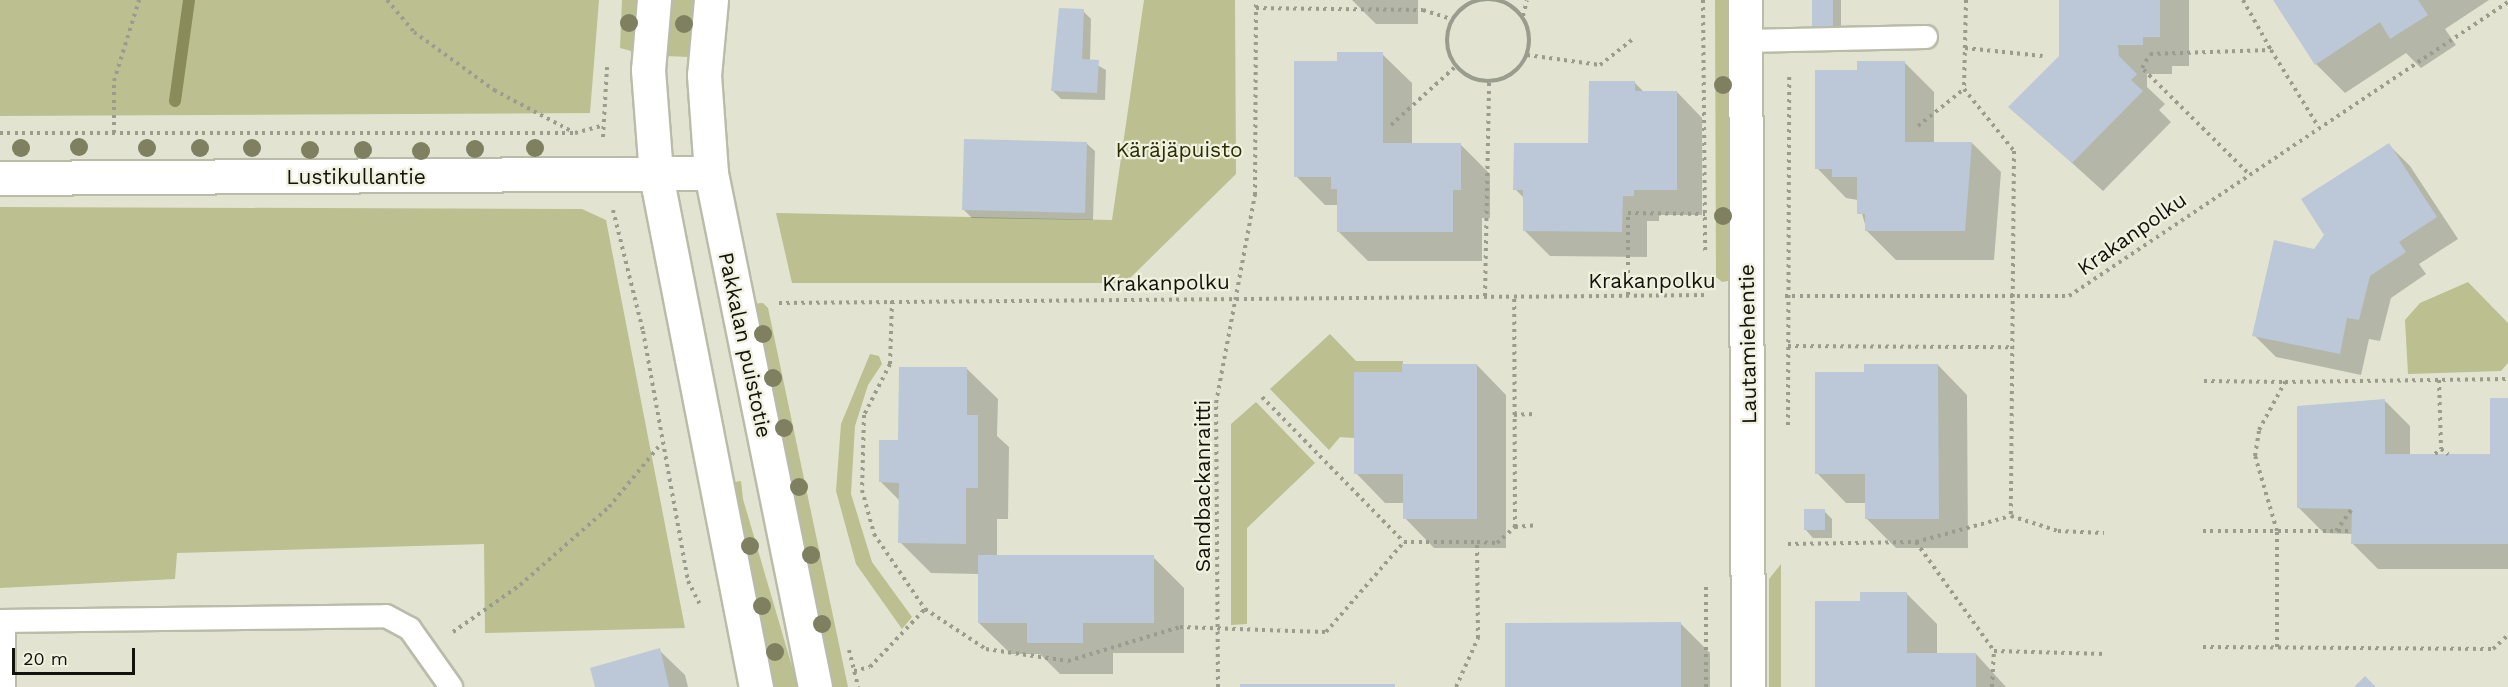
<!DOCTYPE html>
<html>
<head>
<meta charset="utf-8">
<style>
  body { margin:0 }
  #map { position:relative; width:2508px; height:687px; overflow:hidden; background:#e2e4d1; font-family:"Work Sans",sans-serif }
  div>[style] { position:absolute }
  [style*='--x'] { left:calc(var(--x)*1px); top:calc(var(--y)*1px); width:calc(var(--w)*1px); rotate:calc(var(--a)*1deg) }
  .green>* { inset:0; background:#bcbf90 }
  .shadow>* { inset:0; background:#0003 }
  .stream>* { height:12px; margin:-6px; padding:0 6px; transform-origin:6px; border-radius:6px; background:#898b5a }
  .building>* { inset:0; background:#bcc8d7 }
  .path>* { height:4px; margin-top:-2px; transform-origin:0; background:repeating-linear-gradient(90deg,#9a9c8d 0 3px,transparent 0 7.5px) }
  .path>.ring { margin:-2px; padding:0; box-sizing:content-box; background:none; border:4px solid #9a9c8d; border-radius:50% }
  .roads { filter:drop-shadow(2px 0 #babba9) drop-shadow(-2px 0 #babba9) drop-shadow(0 2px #babba9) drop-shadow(0 -2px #babba9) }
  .service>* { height:22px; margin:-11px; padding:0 11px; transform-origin:11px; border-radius:11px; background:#fff }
  .minor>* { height:33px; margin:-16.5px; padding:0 16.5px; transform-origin:16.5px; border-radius:16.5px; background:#fff }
  .tertiary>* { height:33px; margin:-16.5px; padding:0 16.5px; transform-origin:16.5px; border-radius:16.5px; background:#fff }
  .trees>* { width:18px; height:18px; margin:-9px; border-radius:50%; background:#7e8060 }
  span { translate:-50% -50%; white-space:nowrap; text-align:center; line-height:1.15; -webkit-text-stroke:4.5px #f0f1df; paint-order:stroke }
  .park-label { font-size:21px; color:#2d2e04 }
  .street-label { font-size:21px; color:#12130c }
  .scale { position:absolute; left:12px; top:648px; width:123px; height:27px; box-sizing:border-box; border:3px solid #12130c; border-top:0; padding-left:8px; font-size:18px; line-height:21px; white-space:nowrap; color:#12130c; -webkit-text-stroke:4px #f0f1df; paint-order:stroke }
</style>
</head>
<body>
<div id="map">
  <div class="green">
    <div style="clip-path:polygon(0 0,599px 0,590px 113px,0 116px)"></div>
    <div style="clip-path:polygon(622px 0,640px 0,635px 52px,620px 48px)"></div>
    <div style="clip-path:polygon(670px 0,694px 0,688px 57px,666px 56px)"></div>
    <div style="clip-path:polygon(1144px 0,1235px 0,1236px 174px,1125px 283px,792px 283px,776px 213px,1112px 220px)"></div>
    <div style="clip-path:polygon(1715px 0,1729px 0,1728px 281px,1722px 282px,1716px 277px)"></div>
    <div style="clip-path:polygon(0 207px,582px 209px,606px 220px,685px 628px,485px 633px,484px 544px,177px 553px,175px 579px,0 588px)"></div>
    <div style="clip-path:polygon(2468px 282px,2508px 323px,2508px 363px,2501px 371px,2408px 374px,2405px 320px,2420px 303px)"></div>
    <div style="clip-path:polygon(763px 303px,768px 308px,848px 687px,829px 687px,749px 304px)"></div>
    <div style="clip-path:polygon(1330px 334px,1356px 361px,1403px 361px,1402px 372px,1354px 438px,1340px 437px,1329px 450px,1270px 389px)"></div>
    <div style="clip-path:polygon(870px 354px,879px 356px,882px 364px,868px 385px,855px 426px,851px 494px,872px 562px,912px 617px,902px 629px,856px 564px,836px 491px,841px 424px)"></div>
    <div style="clip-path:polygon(1256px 402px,1315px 463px,1247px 528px,1247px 624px,1231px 625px,1231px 424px)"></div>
    <div style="clip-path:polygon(741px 481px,743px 499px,798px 687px,770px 687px,728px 483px)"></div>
    <div style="clip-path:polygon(1781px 564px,1781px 687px,1769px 687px,1769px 579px)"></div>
  </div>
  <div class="shadow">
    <div style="clip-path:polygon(1352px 0,1418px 0,1418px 24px,1376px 24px)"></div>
    <div style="clip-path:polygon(1813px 0,1841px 0,1841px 35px,1822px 35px,1813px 27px)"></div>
    <div style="clip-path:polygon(2061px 0,2189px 0,2189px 66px,2172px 66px,2172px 74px,2147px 74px,2147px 87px,2165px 104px,2159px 110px,2171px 122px,2103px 191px,2010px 107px,2061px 56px)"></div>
    <div style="clip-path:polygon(2275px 0,2489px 0,2445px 29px,2456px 45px,2421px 68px,2406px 53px,2345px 93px,2316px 64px)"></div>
    <div style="clip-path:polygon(1083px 11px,1091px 19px,1090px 61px,1106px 70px,1105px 100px,1061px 99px,1053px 91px)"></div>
    <div style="clip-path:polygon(1382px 54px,1412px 83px,1412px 144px,1460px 144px,1490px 174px,1490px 218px,1482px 218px,1482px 261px,1368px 261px,1339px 232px,1338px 205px,1325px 205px,1296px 176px,1338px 62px)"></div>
    <div style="clip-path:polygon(1904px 62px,1934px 92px,1934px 143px,1972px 143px,2001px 172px,1994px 260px,1896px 260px,1867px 231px,1858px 200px,1846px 198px,1817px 168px,1858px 71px)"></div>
    <div style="clip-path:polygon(1635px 83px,1644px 92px,1677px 92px,1702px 118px,1702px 215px,1659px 215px,1659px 221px,1647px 221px,1647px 257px,1550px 256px,1525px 231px,1525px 199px,1515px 189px,1590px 144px)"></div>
    <div style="clip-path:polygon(1086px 143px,1095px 151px,1093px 220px,972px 218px,964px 210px)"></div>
    <div style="clip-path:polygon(2389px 145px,2410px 166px,2458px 239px,2419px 264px,2426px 274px,2391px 298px,2380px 341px,2369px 339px,2361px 375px,2276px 357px,2254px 335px)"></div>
    <div style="clip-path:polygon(1477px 365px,1506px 395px,1506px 548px,1434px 548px,1405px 518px,1405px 503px,1385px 503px,1356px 473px,1404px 374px)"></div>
    <div style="clip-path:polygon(1938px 365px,1967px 395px,1968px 548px,1896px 548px,1866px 518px,1866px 503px,1846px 503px,1817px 473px,1866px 374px)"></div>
    <div style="clip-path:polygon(966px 368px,998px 399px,997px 436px,1009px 447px,1008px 519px,997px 519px,997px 557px,1153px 557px,1184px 588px,1184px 653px,1113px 653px,1113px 674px,1060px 674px,1040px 654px,1011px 654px,979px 623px,979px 574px,931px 573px,900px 542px,900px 501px,880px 481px,900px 442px)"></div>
    <div style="clip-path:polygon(2384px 400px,2410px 426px,2410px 455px,2492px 455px,2508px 401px,2508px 569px,2378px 569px,2353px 544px,2353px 534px,2324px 533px,2298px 507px)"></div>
    <div style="clip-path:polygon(1824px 511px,1832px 519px,1832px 538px,1813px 538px,1805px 529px)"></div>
    <div style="clip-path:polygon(1906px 593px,1937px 624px,1937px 654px,1976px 654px,2006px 687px,1817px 687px,1862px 603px)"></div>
    <div style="clip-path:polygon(1680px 623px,1710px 653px,1710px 687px,1506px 687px)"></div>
    <div style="clip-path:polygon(659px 650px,685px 675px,688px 687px,597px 687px)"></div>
  </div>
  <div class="stream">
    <div style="--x:175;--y:101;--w:102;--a:-82.1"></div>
  </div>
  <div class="building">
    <div style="clip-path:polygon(1812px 0,1833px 0,1833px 28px,1812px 28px)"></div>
    <div style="clip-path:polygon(2059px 0,2160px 0,2160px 37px,2143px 37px,2143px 45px,2118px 45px,2119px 56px,2137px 74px,2131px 80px,2143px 91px,2072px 163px,2008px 107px,2059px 56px)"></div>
    <div style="clip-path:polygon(2273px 0,2418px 0,2428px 15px,2390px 39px,2380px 22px,2315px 65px)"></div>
    <div style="clip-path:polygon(1059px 8px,1084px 9px,1082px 59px,1099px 60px,1097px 93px,1051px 91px)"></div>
    <div style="clip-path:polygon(1337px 52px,1383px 52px,1383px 143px,1461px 143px,1461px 190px,1453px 190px,1453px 232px,1337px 232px,1337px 189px,1331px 189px,1331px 177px,1294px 177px,1294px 61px,1337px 61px)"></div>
    <div style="clip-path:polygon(1857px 61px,1905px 61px,1905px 142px,1972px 142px,1965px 231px,1865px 231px,1865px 214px,1857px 214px,1857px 177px,1832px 177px,1832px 169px,1815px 169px,1815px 70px,1857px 70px)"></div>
    <div style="clip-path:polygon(1589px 81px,1635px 81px,1635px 91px,1677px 91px,1677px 190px,1634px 190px,1634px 196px,1623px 196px,1622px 232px,1523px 231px,1523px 190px,1513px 190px,1514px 143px,1588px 143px)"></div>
    <div style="clip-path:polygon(964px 139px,1087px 142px,1085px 213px,962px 210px)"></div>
    <div style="clip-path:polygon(2389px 143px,2437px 217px,2399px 242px,2406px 252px,2370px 276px,2359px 320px,2347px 318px,2340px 354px,2252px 336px,2274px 240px,2314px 249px,2324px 235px,2301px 199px)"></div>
    <div style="clip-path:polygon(1402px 364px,1477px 364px,1477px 519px,1403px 519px,1403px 474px,1354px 474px,1354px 372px,1402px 372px)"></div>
    <div style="clip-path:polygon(1864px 364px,1938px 364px,1939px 519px,1865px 519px,1865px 474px,1815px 474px,1815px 372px,1864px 372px)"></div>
    <div style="clip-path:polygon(899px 367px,967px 367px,967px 415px,978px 415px,978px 488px,966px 488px,966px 544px,898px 543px,899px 483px,879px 482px,879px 440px,898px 440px)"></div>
    <div style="clip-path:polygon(2490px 398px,2508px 398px,2508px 544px,2351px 544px,2352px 509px,2297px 508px,2297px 406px,2385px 399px,2385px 454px,2490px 454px)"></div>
    <div style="clip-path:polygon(1804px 509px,1825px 509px,1825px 530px,1804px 530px)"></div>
    <div style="clip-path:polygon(978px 555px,1154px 555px,1154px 623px,1083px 623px,1083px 643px,1027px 643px,1027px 623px,978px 623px)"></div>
    <div style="clip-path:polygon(1860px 592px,1907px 592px,1907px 653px,1976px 653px,1976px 687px,1815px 687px,1815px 601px,1860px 601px)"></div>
    <div style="clip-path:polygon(1681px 622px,1681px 687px,1505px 687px,1505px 623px)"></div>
    <div style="clip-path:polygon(660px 648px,669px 687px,595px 687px,590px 668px)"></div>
    <div style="clip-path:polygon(2365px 676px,2376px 687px,2354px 687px)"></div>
    <div style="clip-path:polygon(1240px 684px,1395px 684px,1395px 687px,1240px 687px)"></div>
  </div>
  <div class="path">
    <div class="ring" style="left:1447px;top:-1px;width:78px;height:78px"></div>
    <div style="--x:387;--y:0;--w:42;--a:49.8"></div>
    <div style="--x:414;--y:32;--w:99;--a:35.9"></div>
    <div style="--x:494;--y:90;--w:89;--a:28"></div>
    <div style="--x:1703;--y:0;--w:254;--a:89.5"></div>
    <div style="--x:1966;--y:0;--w:89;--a:91.3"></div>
    <div style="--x:1964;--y:89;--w:80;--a:51.1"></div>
    <div style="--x:2014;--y:151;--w:365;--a:90.5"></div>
    <div style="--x:2243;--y:0;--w:57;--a:60.8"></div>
    <div style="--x:1256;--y:8;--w:167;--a:0.7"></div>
    <div style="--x:1423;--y:10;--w:29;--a:18"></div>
    <div style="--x:1523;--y:16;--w:16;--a:-76"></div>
    <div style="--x:1965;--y:48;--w:78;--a:5.9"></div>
    <div style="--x:1527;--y:55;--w:74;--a:7.8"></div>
    <div style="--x:1600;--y:65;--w:42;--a:-38.2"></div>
    <div style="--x:1391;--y:125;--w:86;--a:-42.2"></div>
    <div style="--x:1918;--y:126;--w:59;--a:-38.8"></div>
    <div style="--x:0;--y:133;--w:575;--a:0"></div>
    <div style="--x:575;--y:133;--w:28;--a:-15"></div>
    <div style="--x:114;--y:133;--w:52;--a:-90"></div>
    <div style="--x:114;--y:81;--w:85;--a:-72.8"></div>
    <div style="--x:603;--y:137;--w:70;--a:-86.7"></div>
    <div style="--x:2247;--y:172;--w:148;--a:-135.3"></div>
    <div style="--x:2142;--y:68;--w:16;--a:-60"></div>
    <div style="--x:2150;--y:54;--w:121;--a:-1.9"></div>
    <div style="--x:2271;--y:50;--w:89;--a:58.3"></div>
    <div style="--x:613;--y:210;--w:125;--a:76.1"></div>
    <div style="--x:643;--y:331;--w:254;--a:79.8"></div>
    <div style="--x:688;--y:581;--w:25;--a:63"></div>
    <div style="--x:1628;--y:295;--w:82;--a:-90"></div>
    <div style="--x:1628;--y:213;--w:77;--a:0.7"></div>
    <div style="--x:1485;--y:296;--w:216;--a:-88.9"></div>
    <div style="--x:1785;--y:296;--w:284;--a:0"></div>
    <div style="--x:2069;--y:296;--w:528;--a:-33.81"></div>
    <div style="--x:892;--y:301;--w:63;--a:91.8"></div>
    <div style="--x:890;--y:364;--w:57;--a:117"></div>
    <div style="--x:864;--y:415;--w:75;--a:91.5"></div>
    <div style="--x:862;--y:490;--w:46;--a:74.7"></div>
    <div style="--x:874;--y:534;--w:91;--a:55.8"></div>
    <div style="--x:925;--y:609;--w:73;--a:33.3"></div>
    <div style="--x:986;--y:649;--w:83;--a:8.3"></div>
    <div style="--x:1068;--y:661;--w:117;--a:-16.9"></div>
    <div style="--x:1180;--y:627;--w:146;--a:2"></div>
    <div style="--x:1326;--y:632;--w:119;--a:-49.1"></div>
    <div style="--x:779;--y:303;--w:929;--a:-0.49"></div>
    <div style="--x:1788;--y:346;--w:226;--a:0.3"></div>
    <div style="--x:2439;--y:380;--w:69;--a:88.3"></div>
    <div style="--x:2204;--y:381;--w:80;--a:0.7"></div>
    <div style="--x:1262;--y:397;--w:203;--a:45.6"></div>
    <div style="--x:1404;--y:542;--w:73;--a:0"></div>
    <div style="--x:1514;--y:415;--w:20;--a:-3"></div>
    <div style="--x:1788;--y:425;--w:352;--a:-89.8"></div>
    <div style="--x:2441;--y:449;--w:9;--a:36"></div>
    <div style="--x:2435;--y:454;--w:8;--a:-40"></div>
    <div style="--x:1515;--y:527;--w:21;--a:-5"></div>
    <div style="--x:2203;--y:531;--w:148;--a:0"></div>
    <div style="--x:2336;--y:531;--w:27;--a:-54"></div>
    <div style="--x:1916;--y:542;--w:98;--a:-15.3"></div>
    <div style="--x:2011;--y:516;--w:49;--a:17.7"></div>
    <div style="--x:2058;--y:531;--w:46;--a:2.5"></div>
    <div style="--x:1788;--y:544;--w:128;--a:-0.9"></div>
    <div style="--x:1916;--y:542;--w:134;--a:54.4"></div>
    <div style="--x:453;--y:632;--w:82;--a:-35"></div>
    <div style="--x:520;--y:585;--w:118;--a:-41.2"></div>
    <div style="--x:609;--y:507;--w:80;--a:-50.6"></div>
    <div style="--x:2203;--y:647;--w:290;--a:0.4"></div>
    <div style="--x:2493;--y:649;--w:21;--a:-43"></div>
    <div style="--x:2277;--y:647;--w:116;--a:-90"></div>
    <div style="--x:2277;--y:531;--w:78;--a:-106.3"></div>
    <div style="--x:2255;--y:456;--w:26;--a:-81"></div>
    <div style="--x:2259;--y:430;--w:55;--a:-61.6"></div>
    <div style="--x:2285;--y:382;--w:223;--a:-0.8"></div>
    <div style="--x:849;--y:650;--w:38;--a:76"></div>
    <div style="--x:854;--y:671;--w:16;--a:-14"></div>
    <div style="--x:870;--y:667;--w:80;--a:-46.5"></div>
    <div style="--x:1218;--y:687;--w:284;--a:-90.4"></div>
    <div style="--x:1216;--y:403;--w:212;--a:-79.4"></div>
    <div style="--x:1255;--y:195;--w:195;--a:-89.7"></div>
    <div style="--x:1456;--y:687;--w:54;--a:-65.8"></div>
    <div style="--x:1478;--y:638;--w:96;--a:-90.6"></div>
    <div style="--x:1477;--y:542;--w:20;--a:3"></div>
    <div style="--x:1497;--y:543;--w:24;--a:-42"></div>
    <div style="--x:1515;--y:527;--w:231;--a:-90.2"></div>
    <div style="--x:1706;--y:687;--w:104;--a:-90"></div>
    <div style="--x:1992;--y:687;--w:36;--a:-87"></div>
    <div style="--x:1994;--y:651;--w:112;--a:1.5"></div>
  </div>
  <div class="roads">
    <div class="service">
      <div style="--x:1746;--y:41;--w:180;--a:-1.3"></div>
      <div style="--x:0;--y:621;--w:386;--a:-0.7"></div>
      <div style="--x:386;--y:616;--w:27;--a:28"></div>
      <div style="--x:410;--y:629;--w:71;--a:54.7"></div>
      <div style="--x:4;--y:687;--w:66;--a:-90"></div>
    </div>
    <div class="minor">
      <div style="--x:1745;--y:0;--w:687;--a:89.75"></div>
      <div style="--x:0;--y:178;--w:711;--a:-0.4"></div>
    </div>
    <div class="tertiary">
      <div style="--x:654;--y:0;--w:70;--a:94.9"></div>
      <div style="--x:648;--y:70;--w:105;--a:85.6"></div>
      <div style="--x:656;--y:175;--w:522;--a:78.95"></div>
      <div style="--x:711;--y:0;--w:75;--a:95.3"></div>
      <div style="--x:704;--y:75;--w:98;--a:85.9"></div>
      <div style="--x:711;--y:173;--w:524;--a:78.56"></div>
    </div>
  </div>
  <div class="trees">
    <div style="left:629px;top:23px"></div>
    <div style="left:684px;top:24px"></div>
    <div style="left:1723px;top:85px"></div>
    <div style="left:79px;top:147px"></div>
    <div style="left:21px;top:148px"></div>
    <div style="left:147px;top:148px"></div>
    <div style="left:200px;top:148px"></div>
    <div style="left:252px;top:148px"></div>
    <div style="left:535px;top:148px"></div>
    <div style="left:475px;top:149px"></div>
    <div style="left:310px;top:150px"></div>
    <div style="left:363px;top:150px"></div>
    <div style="left:421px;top:151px"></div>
    <div style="left:1723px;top:216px"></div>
    <div style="left:763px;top:334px"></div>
    <div style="left:773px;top:378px"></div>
    <div style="left:784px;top:428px"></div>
    <div style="left:799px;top:487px"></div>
    <div style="left:750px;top:546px"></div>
    <div style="left:811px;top:555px"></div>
    <div style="left:762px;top:606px"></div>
    <div style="left:822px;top:624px"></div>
    <div style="left:775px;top:652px"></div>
  </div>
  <div class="park-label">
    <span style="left:1179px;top:150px">Käräjäpuisto</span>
  </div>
  <div class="street-label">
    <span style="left:356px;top:177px">Lustikullantie</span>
    <span style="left:2132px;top:234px;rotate:-35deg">Krakanpolku</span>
    <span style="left:1652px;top:281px">Krakanpolku</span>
    <span style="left:1166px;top:283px;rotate:-1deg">Krakanpolku</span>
    <span style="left:1748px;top:344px;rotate:-91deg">Lautamiehentie</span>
    <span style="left:745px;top:345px;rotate:78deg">Pakkalan puistotie</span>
    <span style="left:1203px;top:486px;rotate:-90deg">Sandbackanraitti</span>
  </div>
  <div class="scale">20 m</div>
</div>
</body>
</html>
